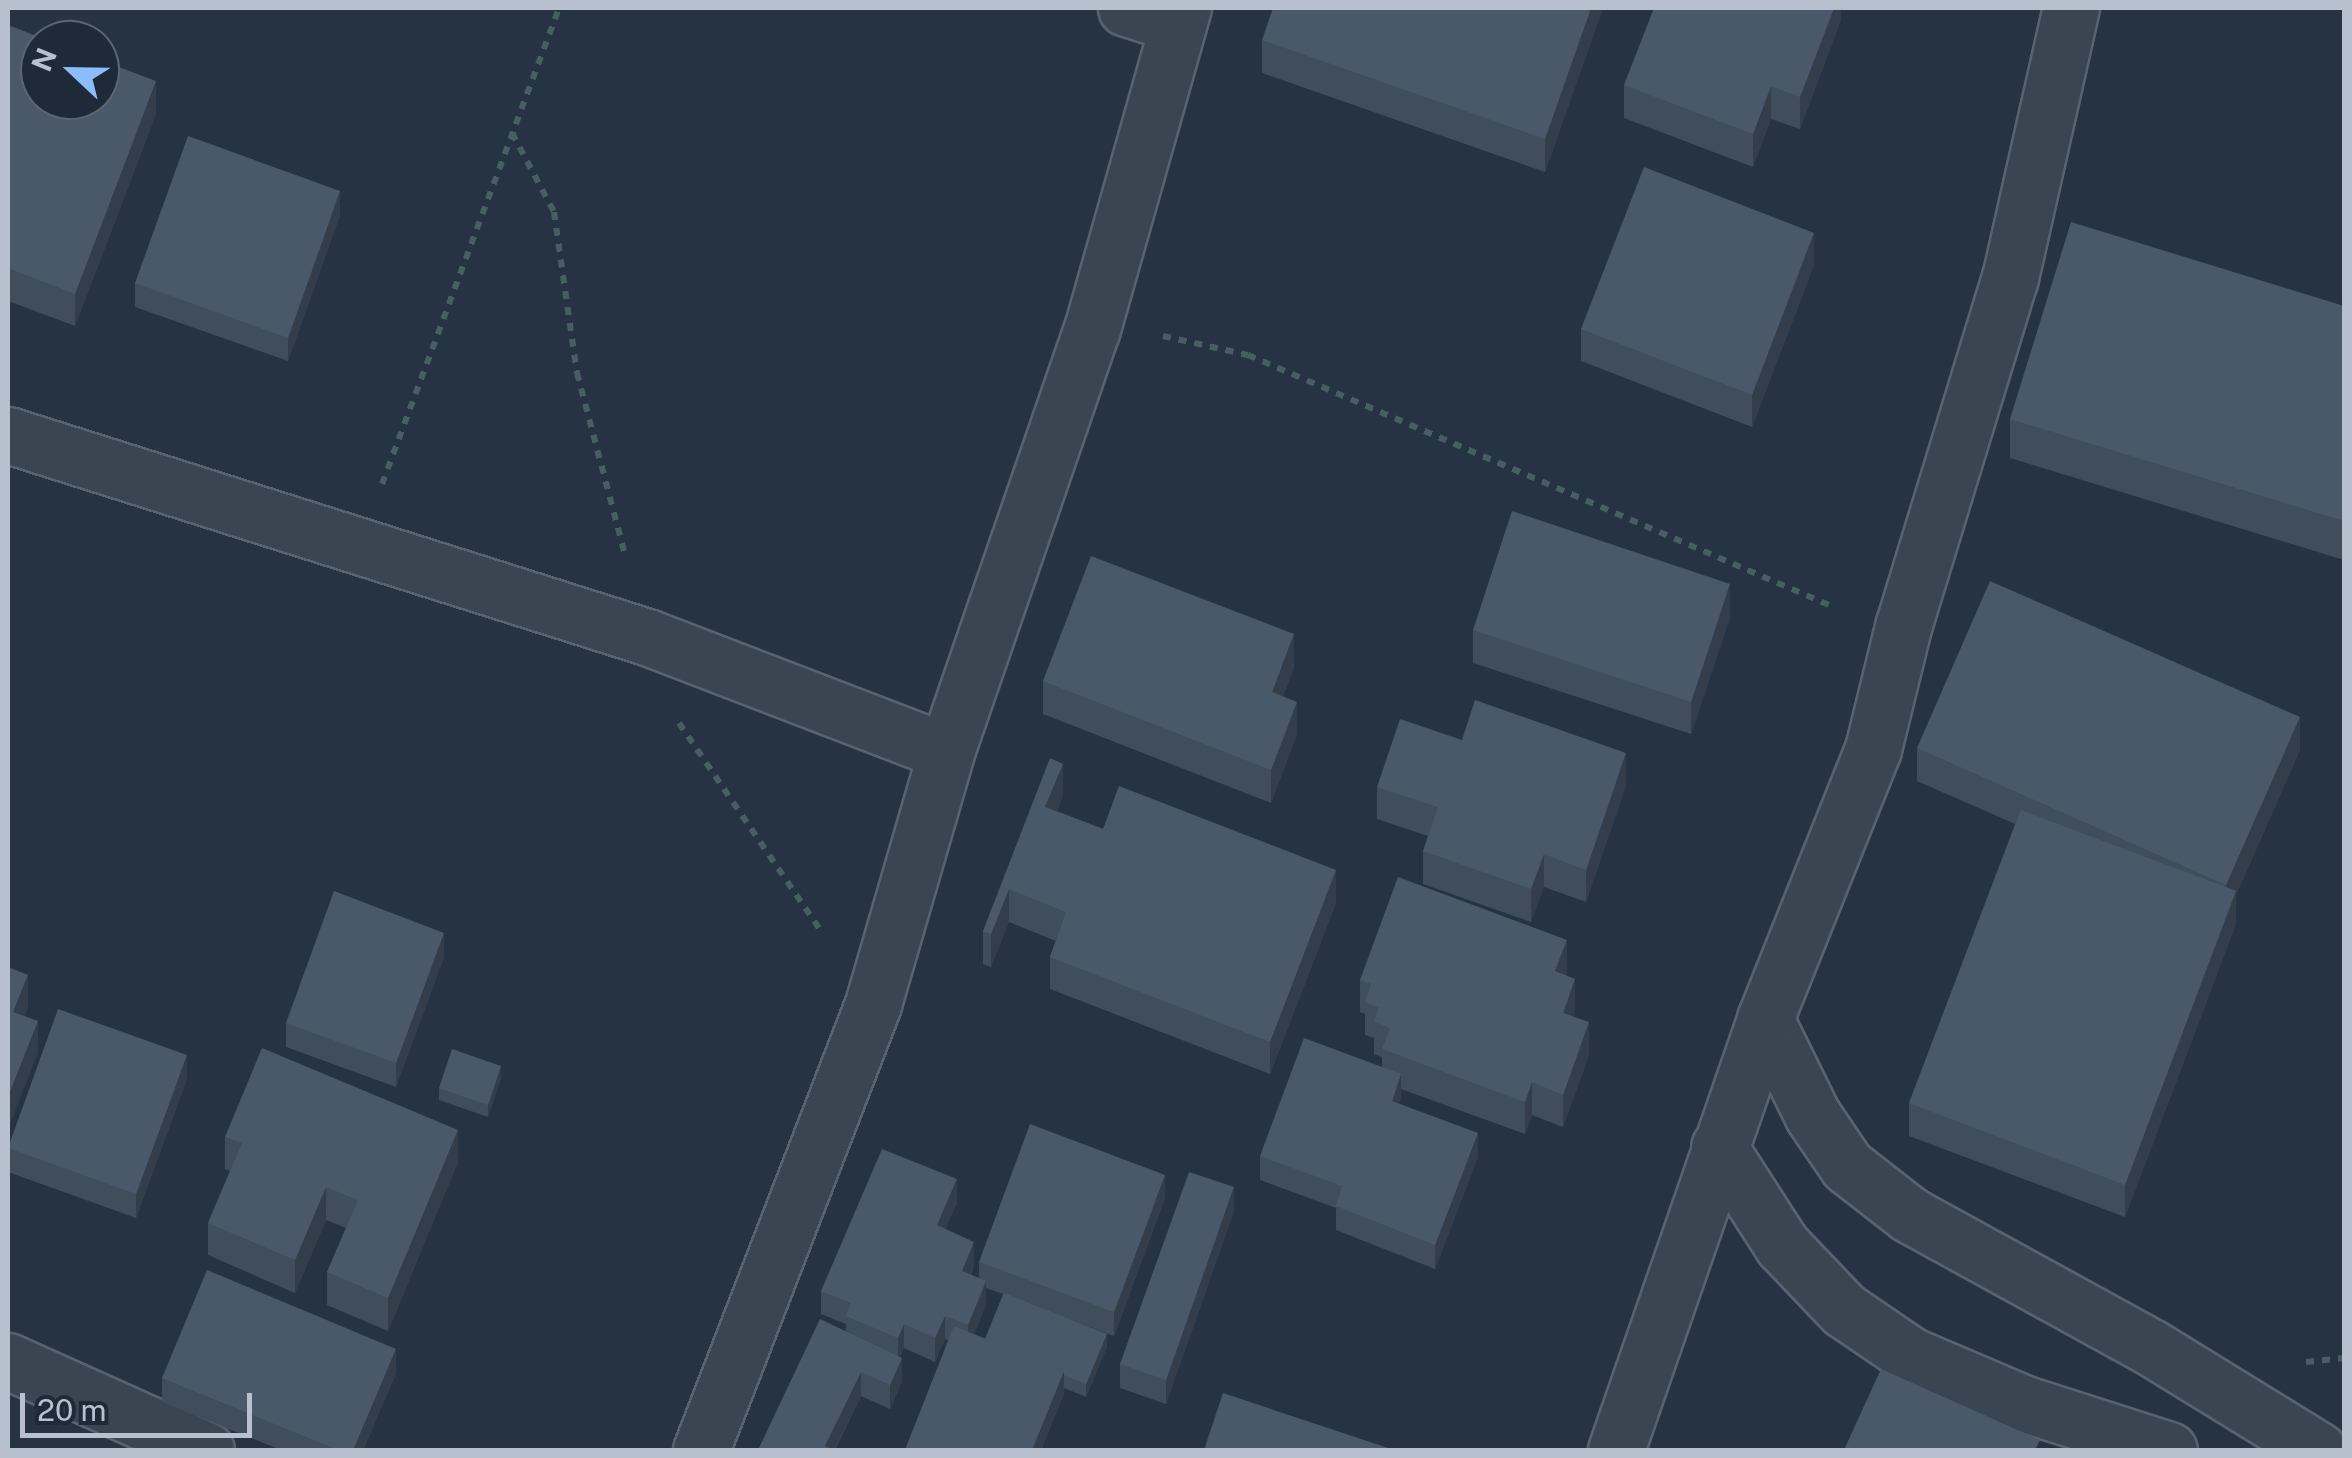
<!DOCTYPE html>
<html>
<head>
<meta charset="utf-8">
<style>
  body { margin:0 }
  #map { position:relative; width:2352px; height:1458px; overflow:hidden; background:#263343; font-family:"Public Sans",sans-serif }
  div>[style] { position:absolute }
  [style*='--x'] { left:calc(var(--x)*1px); top:calc(var(--y)*1px); width:calc(var(--w)*1px); rotate:calc(var(--a)*1deg) }
  .path>* { height:6px; margin-top:-3px; transform-origin:0; background:repeating-linear-gradient(90deg,#465f60 0 8px,transparent 0 16px) }
  .roads { filter:drop-shadow(2px 0 #586370) drop-shadow(-2px 0 #586370) drop-shadow(0 2px #586370) drop-shadow(0 -2px #586370) }
  .street>* { height:55px; margin:-27.5px; padding:0 27.5px; transform-origin:27.5px; border-radius:27.5px; background:#3a4552 }
  .wall>* { inset:0; background:#404d5a }
  .shaded-wall>* { inset:0; background:#343e4a }
  .building>* { inset:0; background:#4a5969 }
  span { translate:-50% -50%; white-space:nowrap; text-align:center; line-height:1.15; -webkit-text-stroke:9px #1f2a38; paint-order:stroke }
  .frame { position:absolute; inset:0; border:10px solid #b7c0cc; pointer-events:none }
  .north { position:absolute; left:20px; top:20px; width:100px; height:100px; box-sizing:border-box; background:#1f2a38; border:2px solid #5c6673; border-radius:50%; rotate:292deg; font-size:28px; font-weight:700; line-height:40px; text-align:center; color:#b7c0cc }
  .north::after { content:''; display:block; margin:auto; width:35px; height:45px; background:#8dbcfb; clip-path:polygon(50% 0,100% 100%,50% 72%,0 100%) }
  .scale { position:absolute; left:20px; top:1393px; width:232px; height:45px; box-sizing:border-box; border:5px solid #b7c0cc; border-top:0; padding-left:12px; font-size:30px; line-height:35px; white-space:nowrap; color:#b7c0cc; -webkit-text-stroke:8px #1f2a38; paint-order:stroke }
</style>
</head>
<body>
<div id="map">
  <div class="path">
    <div style="--x:512;--y:133;--w:89;--a:62"></div>
    <div style="--x:554;--y:212;--w:163;--a:81.9"></div>
    <div style="--x:577;--y:373;--w:191;--a:75.2"></div>
    <div style="--x:1163;--y:336;--w:87;--a:12.6"></div>
    <div style="--x:1248;--y:355;--w:640;--a:23.28"></div>
    <div style="--x:382;--y:484;--w:508;--a:-69.6"></div>
    <div style="--x:679;--y:723;--w:252;--a:55.7"></div>
    <div style="--x:2306;--y:1362;--w:38;--a:-6"></div>
  </div>
  <div class="roads">
    <div class="street">
      <div style="--x:1126;--y:8;--w:52;--a:17.7"></div>
      <div style="--x:8;--y:435;--w:670;--a:17.54"></div>
      <div style="--x:647;--y:637;--w:320;--a:21"></div>
      <div style="--x:1765;--y:1019;--w:108;--a:63.7"></div>
      <div style="--x:1813;--y:1116;--w:60;--a:55.8"></div>
      <div style="--x:1847;--y:1166;--w:80;--a:37.9"></div>
      <div style="--x:1910;--y:1215;--w:276;--a:28.8"></div>
      <div style="--x:2152;--y:1348;--w:195;--a:31.6"></div>
      <div style="--x:1719;--y:1147;--w:117;--a:57.3"></div>
      <div style="--x:1782;--y:1245;--w:90;--a:46.4"></div>
      <div style="--x:1844;--y:1310;--w:80;--a:34.3"></div>
      <div style="--x:1910;--y:1355;--w:125;--a:23.1"></div>
      <div style="--x:2025;--y:1404;--w:151;--a:17.7"></div>
      <div style="--x:8;--y:1361;--w:217;--a:24.2"></div>
      <div style="--x:701;--y:1450;--w:478;--a:-68.9"></div>
      <div style="--x:873;--y:1004;--w:262;--a:-73.8"></div>
      <div style="--x:946;--y:752;--w:447;--a:-71"></div>
      <div style="--x:1092;--y:329;--w:334;--a:-74.2"></div>
      <div style="--x:1616;--y:1450;--w:456;--a:-70.9"></div>
      <div style="--x:1765;--y:1019;--w:291;--a:-68.2"></div>
      <div style="--x:1873;--y:749;--w:126;--a:-76.2"></div>
      <div style="--x:1903;--y:627;--w:365;--a:-73"></div>
      <div style="--x:2010;--y:278;--w:277;--a:-77.3"></div>
    </div>
  </div>
  <div class="wall">
    <div style="clip-path:polygon(1603px 8px,1545px 172px,1262px 73px,1262px 40px)"></div>
    <div style="clip-path:polygon(1841px 8px,1841px 20px,1800px 129px,1771px 119px,1753px 167px,1624px 118px,1624px 85px)"></div>
    <div style="clip-path:polygon(8px 25px,156px 114px,75px 326px,8px 301px)"></div>
    <div style="clip-path:polygon(340px 215px,288px 361px,135px 307px,135px 283px)"></div>
    <div style="clip-path:polygon(1814px 265px,1752px 427px,1581px 361px,1581px 329px)"></div>
    <div style="clip-path:polygon(2344px 306px,2344px 560px,2010px 458px,2010px 419px)"></div>
    <div style="clip-path:polygon(1730px 617px,1691px 734px,1473px 663px,1473px 630px)"></div>
    <div style="clip-path:polygon(1294px 667px,1283px 696px,1297px 734px,1271px 803px,1043px 714px,1043px 681px)"></div>
    <div style="clip-path:polygon(1462px 740px,1626px 786px,1586px 902px,1544px 887px,1531px 922px,1423px 884px,1423px 851px,1428px 836px,1377px 819px,1377px 787px)"></div>
    <div style="clip-path:polygon(1917px 748px,2300px 750px,2236px 895px,2236px 924px,2125px 1217px,1909px 1136px,1909px 1103px,2015px 824px,1917px 781px)"></div>
    <div style="clip-path:polygon(1063px 796px,1057px 811px,1103px 829px,1336px 903px,1270px 1074px,1050px 989px,1050px 957px,1056px 941px,1009px 922px,991px 967px,983px 964px,983px 931px)"></div>
    <div style="clip-path:polygon(444px 957px,396px 1087px,286px 1047px,286px 1023px)"></div>
    <div style="clip-path:polygon(1567px 972px,1566px 976px,1575px 1012px,1573px 1017px,1589px 1055px,1563px 1127px,1532px 1115px,1525px 1134px,1401px 1089px,1399px 1104px,1478px 1157px,1435px 1269px,1336px 1230px,1336px 1208px,1260px 1180px,1260px 1156px,1382px 1067px,1382px 1057px,1374px 1054px,1374px 1038px,1365px 1035px,1365px 1014px,1360px 1012px,1360px 980px)"></div>
    <div style="clip-path:polygon(501px 1078px,488px 1117px,439px 1100px,439px 1088px)"></div>
    <div style="clip-path:polygon(187px 1079px,136px 1218px,8px 1172px,8px 1148px)"></div>
    <div style="clip-path:polygon(225px 1137px,458px 1162px,388px 1331px,327px 1305px,327px 1272px,346px 1228px,326px 1220px,295px 1293px,208px 1255px,208px 1223px,230px 1171px,225px 1169px)"></div>
    <div style="clip-path:polygon(evenodd,1165px 1198px,1114px 1336px,1074px 1321px,1107px 1347px,1086px 1397px,1064px 1388px,1064px 1394px,1041px 1450px,905px 1450px,948px 1341px,945px 1339px,935px 1362px,904px 1348px,900px 1357px,902px 1382px,890px 1409px,861px 1396px,835px 1450px,846px 1324px,821px 1314px,821px 1291px,957px 1203px,945px 1229px,974px 1265px,971px 1275px,979px 1278px,979px 1262px,1165px 1198px,986px 1288px,1003px 1294px,985px 1339px,974px 1334px,986px 1305px,986px 1288px)"></div>
    <div style="clip-path:polygon(1234px 1211px,1166px 1404px,1120px 1388px,1120px 1364px)"></div>
    <div style="clip-path:polygon(396px 1373px,363px 1450px,281px 1450px,162px 1402px,162px 1378px)"></div>
  </div>
  <div class="shaded-wall">
    <div style="clip-path:polygon(1591px 8px,1603px 8px,1545px 172px,1545px 139px)"></div>
    <div style="clip-path:polygon(1834px 8px,1841px 8px,1841px 20px,1800px 129px,1800px 97px)"></div>
    <div style="clip-path:polygon(156px 81px,156px 114px,75px 326px,75px 294px)"></div>
    <div style="clip-path:polygon(1771px 86px,1771px 119px,1753px 167px,1753px 134px)"></div>
    <div style="clip-path:polygon(340px 191px,340px 215px,288px 361px,288px 338px)"></div>
    <div style="clip-path:polygon(1814px 233px,1814px 265px,1752px 427px,1752px 395px)"></div>
    <div style="clip-path:polygon(1730px 584px,1730px 617px,1691px 734px,1691px 702px)"></div>
    <div style="clip-path:polygon(1294px 634px,1294px 667px,1272px 724px,1272px 692px)"></div>
    <div style="clip-path:polygon(1297px 702px,1297px 734px,1271px 803px,1271px 770px)"></div>
    <div style="clip-path:polygon(2300px 717px,2300px 750px,2236px 895px,2236px 924px,2125px 1217px,2125px 1185px,2226px 917px,2226px 885px)"></div>
    <div style="clip-path:polygon(1626px 753px,1626px 786px,1586px 902px,1586px 870px)"></div>
    <div style="clip-path:polygon(1063px 764px,1063px 796px,1045px 839px,1045px 807px)"></div>
    <div style="clip-path:polygon(1544px 854px,1544px 887px,1531px 922px,1531px 889px)"></div>
    <div style="clip-path:polygon(1336px 870px,1336px 903px,1270px 1074px,1270px 1042px)"></div>
    <div style="clip-path:polygon(1009px 889px,1009px 922px,991px 967px,991px 934px)"></div>
    <div style="clip-path:polygon(444px 933px,444px 957px,396px 1087px,396px 1063px)"></div>
    <div style="clip-path:polygon(1567px 940px,1567px 972px,1555px 1004px,1555px 971px)"></div>
    <div style="clip-path:polygon(28px 975px,28px 1008px,13px 1045px,13px 1012px)"></div>
    <div style="clip-path:polygon(1575px 979px,1575px 1012px,1563px 1046px,1563px 1013px)"></div>
    <div style="clip-path:polygon(38px 1021px,38px 1053px,8px 1130px,8px 1097px)"></div>
    <div style="clip-path:polygon(1589px 1022px,1589px 1055px,1563px 1127px,1563px 1095px)"></div>
    <div style="clip-path:polygon(187px 1055px,187px 1079px,136px 1218px,136px 1194px)"></div>
    <div style="clip-path:polygon(501px 1066px,501px 1078px,488px 1117px,488px 1105px)"></div>
    <div style="clip-path:polygon(1401px 1074px,1401px 1098px,1392px 1125px,1392px 1101px)"></div>
    <div style="clip-path:polygon(1532px 1082px,1532px 1115px,1525px 1134px,1525px 1102px)"></div>
    <div style="clip-path:polygon(458px 1130px,458px 1162px,388px 1331px,388px 1298px)"></div>
    <div style="clip-path:polygon(1478px 1133px,1478px 1157px,1435px 1269px,1435px 1245px)"></div>
    <div style="clip-path:polygon(1165px 1175px,1165px 1198px,1114px 1336px,1114px 1312px)"></div>
    <div style="clip-path:polygon(957px 1179px,957px 1203px,937px 1249px,937px 1225px)"></div>
    <div style="clip-path:polygon(326px 1187px,326px 1220px,295px 1293px,295px 1260px)"></div>
    <div style="clip-path:polygon(1234px 1187px,1234px 1211px,1166px 1404px,1166px 1380px)"></div>
    <div style="clip-path:polygon(974px 1242px,974px 1265px,962px 1295px,962px 1271px)"></div>
    <div style="clip-path:polygon(986px 1281px,986px 1305px,968px 1349px,968px 1325px)"></div>
    <div style="clip-path:polygon(945px 1316px,945px 1339px,935px 1362px,935px 1338px)"></div>
    <div style="clip-path:polygon(904px 1324px,904px 1348px,898px 1362px,898px 1338px)"></div>
    <div style="clip-path:polygon(1107px 1334px,1107px 1347px,1086px 1397px,1086px 1384px)"></div>
    <div style="clip-path:polygon(396px 1349px,396px 1373px,363px 1450px,353px 1450px)"></div>
    <div style="clip-path:polygon(902px 1358px,902px 1382px,890px 1409px,890px 1385px)"></div>
    <div style="clip-path:polygon(1064px 1371px,1064px 1394px,1041px 1450px,1032px 1450px)"></div>
    <div style="clip-path:polygon(861px 1372px,861px 1396px,834px 1450px,825px 1446px)"></div>
  </div>
  <div class="building">
    <div style="clip-path:polygon(1273px 8px,1591px 8px,1545px 139px,1262px 40px)"></div>
    <div style="clip-path:polygon(1654px 8px,1834px 8px,1800px 97px,1771px 86px,1753px 134px,1624px 85px)"></div>
    <div style="clip-path:polygon(8px 25px,47px 40px,40px 40px,40px 100px,100px 100px,100px 60px,156px 81px,75px 294px,8px 268px)"></div>
    <div style="clip-path:polygon(188px 136px,340px 191px,288px 338px,135px 283px)"></div>
    <div style="clip-path:polygon(1644px 167px,1814px 233px,1752px 395px,1581px 329px)"></div>
    <div style="clip-path:polygon(2071px 222px,2344px 306px,2344px 521px,2010px 419px)"></div>
    <div style="clip-path:polygon(1512px 511px,1730px 584px,1691px 702px,1473px 630px)"></div>
    <div style="clip-path:polygon(1091px 556px,1294px 634px,1272px 692px,1297px 702px,1271px 770px,1043px 681px)"></div>
    <div style="clip-path:polygon(1990px 581px,2300px 717px,2226px 885px,1917px 748px)"></div>
    <div style="clip-path:polygon(1475px 700px,1626px 753px,1586px 870px,1544px 854px,1531px 889px,1423px 851px,1438px 807px,1377px 787px,1400px 719px,1462px 740px)"></div>
    <div style="clip-path:polygon(1050px 758px,1063px 764px,1045px 807px,1103px 829px,1119px 786px,1336px 870px,1270px 1042px,1050px 957px,1066px 912px,1009px 889px,991px 934px,983px 931px)"></div>
    <div style="clip-path:polygon(2021px 810px,2236px 891px,2125px 1185px,1909px 1103px)"></div>
    <div style="clip-path:polygon(1398px 877px,1567px 940px,1555px 971px,1575px 979px,1563px 1013px,1589px 1022px,1563px 1095px,1532px 1082px,1525px 1102px,1382px 1049px,1390px 1028px,1374px 1021px,1379px 1008px,1365px 1002px,1371px 984px,1360px 980px)"></div>
    <div style="clip-path:polygon(334px 891px,444px 933px,396px 1063px,286px 1023px)"></div>
    <div style="clip-path:polygon(8px 967px,28px 975px,13px 1012px,38px 1021px,8px 1097px)"></div>
    <div style="clip-path:polygon(58px 1009px,187px 1055px,136px 1194px,8px 1148px)"></div>
    <div style="clip-path:polygon(1304px 1038px,1401px 1074px,1392px 1101px,1478px 1133px,1435px 1245px,1336px 1206px,1342px 1186px,1260px 1156px)"></div>
    <div style="clip-path:polygon(262px 1048px,458px 1130px,388px 1298px,327px 1272px,358px 1200px,326px 1187px,295px 1260px,208px 1223px,242px 1143px,225px 1137px)"></div>
    <div style="clip-path:polygon(452px 1049px,501px 1066px,488px 1105px,439px 1088px)"></div>
    <div style="clip-path:polygon(1030px 1124px,1165px 1175px,1114px 1312px,979px 1262px)"></div>
    <div style="clip-path:polygon(882px 1149px,957px 1179px,937px 1225px,974px 1242px,962px 1271px,986px 1281px,968px 1325px,945px 1316px,935px 1338px,904px 1324px,898px 1338px,846px 1316px,851px 1303px,821px 1291px)"></div>
    <div style="clip-path:polygon(1189px 1172px,1234px 1187px,1166px 1380px,1120px 1364px)"></div>
    <div style="clip-path:polygon(207px 1270px,396px 1349px,353px 1450px,338px 1450px,162px 1378px)"></div>
    <div style="clip-path:polygon(1004px 1293px,1107px 1334px,1086px 1384px,1064px 1375px,1064px 1371px,985px 1339px)"></div>
    <div style="clip-path:polygon(820px 1319px,902px 1358px,890px 1385px,861px 1372px,825px 1446px,835px 1450px,758px 1450px)"></div>
    <div style="clip-path:polygon(954px 1326px,1064px 1371px,1032px 1450px,905px 1450px)"></div>
    <div style="clip-path:polygon(1881px 1369px,2040px 1440px,2035px 1450px,1844px 1450px)"></div>
    <div style="clip-path:polygon(1223px 1393px,1394px 1450px,1204px 1450px)"></div>
  </div>
  <div class="frame"></div>
  <div class="north">N</div>
  <div class="scale">20 m</div>
</div>
</body>
</html>
